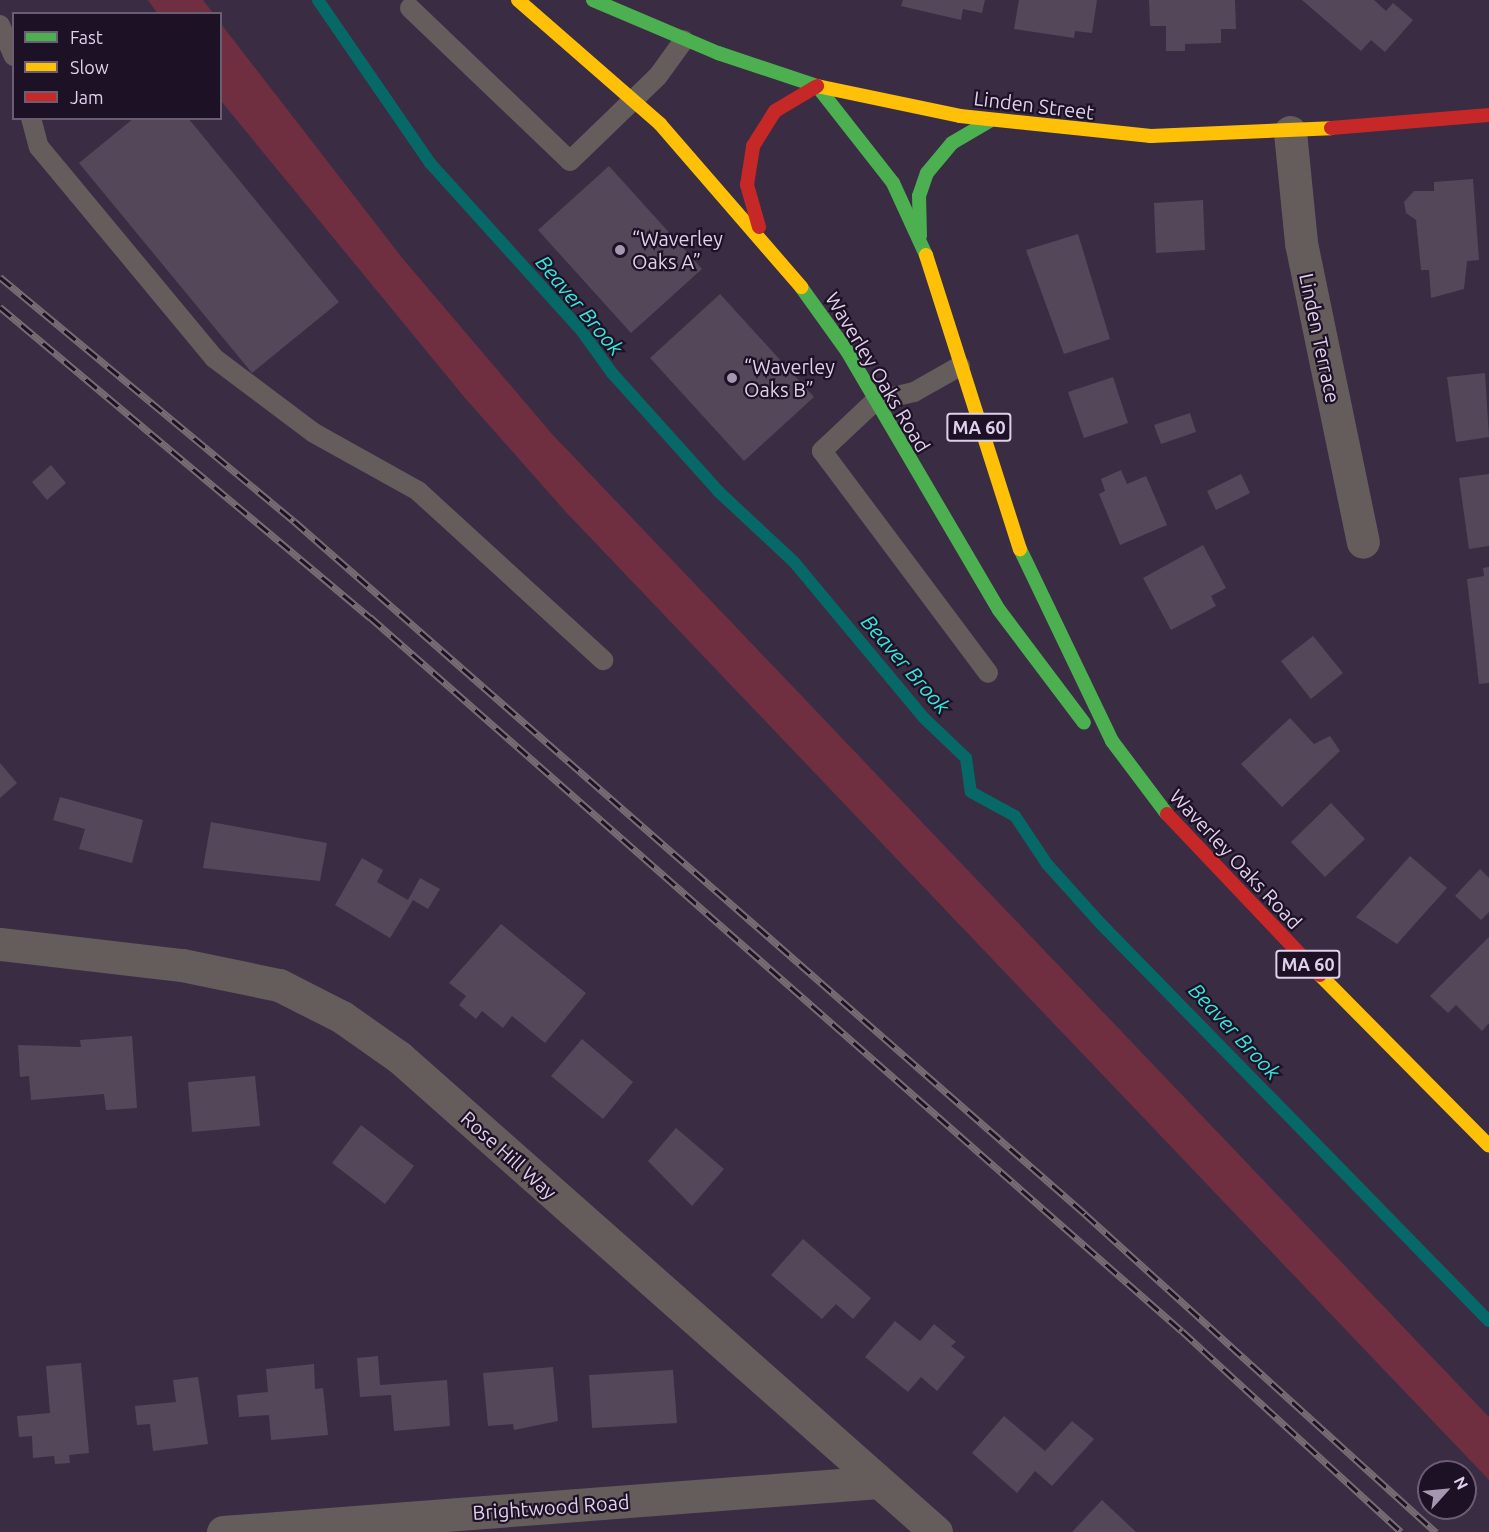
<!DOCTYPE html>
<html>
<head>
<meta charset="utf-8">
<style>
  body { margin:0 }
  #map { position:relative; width:1489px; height:1532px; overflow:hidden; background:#3a2c43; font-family:Ubuntu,sans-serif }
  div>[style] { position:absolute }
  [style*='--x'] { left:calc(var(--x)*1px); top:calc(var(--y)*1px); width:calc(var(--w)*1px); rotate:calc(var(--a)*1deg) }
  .green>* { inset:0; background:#6f2f40 }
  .stream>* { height:12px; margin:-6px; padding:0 6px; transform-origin:6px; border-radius:6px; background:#076967 }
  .building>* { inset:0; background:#55475a }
  .lane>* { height:20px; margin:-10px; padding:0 10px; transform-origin:10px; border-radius:10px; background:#645d5c }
  .street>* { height:33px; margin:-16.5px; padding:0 16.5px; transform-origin:16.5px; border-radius:16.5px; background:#645d5c }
  .fast>* { height:14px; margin:-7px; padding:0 7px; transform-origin:7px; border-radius:7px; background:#4caf50 }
  .slow>* { height:14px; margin:-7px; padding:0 7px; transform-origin:7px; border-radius:7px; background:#ffc107 }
  .jam>* { height:14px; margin:-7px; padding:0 7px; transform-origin:7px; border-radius:7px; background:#c62828 }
  .rail>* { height:7px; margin-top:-3.5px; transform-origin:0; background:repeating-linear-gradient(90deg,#1d1225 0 14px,#766d73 0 28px); box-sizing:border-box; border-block:2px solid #766d73 }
  .dots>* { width:16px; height:16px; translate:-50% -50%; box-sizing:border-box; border:3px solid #1d1225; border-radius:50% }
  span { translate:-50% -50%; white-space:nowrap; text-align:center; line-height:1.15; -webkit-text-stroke:4.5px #1d1225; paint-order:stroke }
  .shield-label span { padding:2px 4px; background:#1d1225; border:2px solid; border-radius:4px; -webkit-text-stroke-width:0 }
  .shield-label { font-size:18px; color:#dfd0eb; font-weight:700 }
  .street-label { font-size:20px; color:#dfd0eb }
  .poi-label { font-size:20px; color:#dfd0eb }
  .left { translate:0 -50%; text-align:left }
  .water-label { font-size:21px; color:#35e7de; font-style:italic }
  .legend { position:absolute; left:12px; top:12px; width:210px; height:108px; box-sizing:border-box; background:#1d1225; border:2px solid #6b5e74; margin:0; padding:8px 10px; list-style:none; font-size:18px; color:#dfd0eb }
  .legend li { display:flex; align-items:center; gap:12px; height:30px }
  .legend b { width:30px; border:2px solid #6b5e74 }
  .north { position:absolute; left:1417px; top:1460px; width:60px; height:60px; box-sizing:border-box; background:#1d1225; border:2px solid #6b5e74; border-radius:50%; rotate:63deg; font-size:16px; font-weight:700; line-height:24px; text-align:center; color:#dfd0eb }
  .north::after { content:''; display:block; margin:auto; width:21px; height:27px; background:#a597b0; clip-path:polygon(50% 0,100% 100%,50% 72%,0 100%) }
</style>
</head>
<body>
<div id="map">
  <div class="green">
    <div style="clip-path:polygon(148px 0,203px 0,213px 13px,157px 13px)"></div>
    <div style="clip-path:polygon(221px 24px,403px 259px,552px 434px,1489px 1417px,1489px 1480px,565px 511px,465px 398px,221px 101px)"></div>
  </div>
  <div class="stream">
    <div style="--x:318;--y:0;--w:198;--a:55.5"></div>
    <div style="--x:430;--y:163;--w:225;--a:47.9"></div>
    <div style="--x:581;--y:330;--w:53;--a:54.2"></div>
    <div style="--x:612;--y:373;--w:160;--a:48"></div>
    <div style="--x:719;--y:492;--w:103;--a:43"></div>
    <div style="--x:794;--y:562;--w:204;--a:50.2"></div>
    <div style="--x:925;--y:719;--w:57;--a:43.6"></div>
    <div style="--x:966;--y:758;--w:34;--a:82"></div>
    <div style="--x:971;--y:792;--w:50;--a:28.6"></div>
    <div style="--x:1015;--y:816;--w:58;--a:56.3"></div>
    <div style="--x:1047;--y:864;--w:81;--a:48"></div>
    <div style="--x:1101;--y:924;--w:555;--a:45.66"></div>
  </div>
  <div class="building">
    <div style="clip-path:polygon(903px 0,985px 0,982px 13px,963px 9px,961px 20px,901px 6px)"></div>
    <div style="clip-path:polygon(1019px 0,1097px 0,1092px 33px,1075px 31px,1074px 38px,1014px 29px)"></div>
    <div style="clip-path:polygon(1149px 0,1235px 0,1236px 29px,1221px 29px,1221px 43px,1185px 44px,1185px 51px,1166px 51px,1166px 26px,1150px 26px)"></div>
    <div style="clip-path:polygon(1302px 0,1374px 0,1386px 11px,1393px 3px,1413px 20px,1385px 52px,1371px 40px,1361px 51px)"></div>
    <div style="clip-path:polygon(134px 118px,188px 118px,339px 302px,252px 373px,79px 163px)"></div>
    <div style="clip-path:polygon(609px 166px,702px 269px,631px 333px,538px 230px)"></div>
    <div style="clip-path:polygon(1473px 179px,1479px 260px,1467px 261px,1464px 289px,1431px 298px,1429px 270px,1421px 270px,1416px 220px,1406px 213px,1404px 202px,1414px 191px,1434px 191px,1434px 182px)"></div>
    <div style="clip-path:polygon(1203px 200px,1205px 250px,1156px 253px,1154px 203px)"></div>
    <div style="clip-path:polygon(1078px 234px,1110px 339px,1064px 354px,1026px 250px)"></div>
    <div style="clip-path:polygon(720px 294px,814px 397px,744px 461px,650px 358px)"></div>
    <div style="clip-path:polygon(1485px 373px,1489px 437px,1456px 442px,1447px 377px)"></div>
    <div style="clip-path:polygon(1113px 377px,1128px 423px,1084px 438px,1068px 392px)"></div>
    <div style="clip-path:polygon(1190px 413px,1196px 432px,1161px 444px,1154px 425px)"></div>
    <div style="clip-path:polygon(51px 465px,66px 483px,47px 500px,32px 482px)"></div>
    <div style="clip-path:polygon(1121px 470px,1127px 484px,1146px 476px,1167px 525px,1120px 545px,1099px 494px,1105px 491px,1101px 479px)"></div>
    <div style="clip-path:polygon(1241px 474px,1250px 493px,1216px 510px,1207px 491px)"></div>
    <div style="clip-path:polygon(1489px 474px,1489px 546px,1469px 549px,1459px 478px)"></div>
    <div style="clip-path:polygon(1203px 545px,1226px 588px,1211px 596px,1216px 606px,1171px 630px,1143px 578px)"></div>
    <div style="clip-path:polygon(1489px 567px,1489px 683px,1479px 684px,1467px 579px,1484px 576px,1483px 568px)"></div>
    <div style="clip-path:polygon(1313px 636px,1343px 673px,1311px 699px,1281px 661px)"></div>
    <div style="clip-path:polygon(1290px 718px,1314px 744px,1330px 736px,1340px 751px,1282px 807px,1241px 764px)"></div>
    <div style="clip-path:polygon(0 763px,17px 783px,0 798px)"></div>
    <div style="clip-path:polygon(60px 797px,143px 820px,132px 863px,79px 849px,85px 829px,53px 820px)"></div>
    <div style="clip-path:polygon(1331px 803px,1365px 839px,1325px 877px,1291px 842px)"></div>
    <div style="clip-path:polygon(211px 822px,327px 843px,320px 881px,203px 868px)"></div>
    <div style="clip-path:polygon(1410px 856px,1447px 888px,1397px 944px,1356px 917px)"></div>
    <div style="clip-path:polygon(362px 858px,383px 870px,377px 882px,408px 900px,420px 878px,440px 889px,428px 909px,413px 900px,390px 938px,335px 905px)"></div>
    <div style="clip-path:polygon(1480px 869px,1489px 878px,1489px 912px,1481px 920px,1455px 896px)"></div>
    <div style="clip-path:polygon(501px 924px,586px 993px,545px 1043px,512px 1016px,503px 1028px,482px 1011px,476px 1019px,459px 1005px,466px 996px,449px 983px)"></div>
    <div style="clip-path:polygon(1489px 937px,1489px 1023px,1482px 1031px,1456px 1005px,1448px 1013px,1430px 996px)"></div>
    <div style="clip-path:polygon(132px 1036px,137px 1108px,106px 1110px,104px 1094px,31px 1100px,29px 1076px,20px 1077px,18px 1045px,81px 1047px,80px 1040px)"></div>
    <div style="clip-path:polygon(582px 1039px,633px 1082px,603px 1119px,551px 1076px)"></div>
    <div style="clip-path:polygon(255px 1076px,260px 1126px,192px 1132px,188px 1082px)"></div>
    <div style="clip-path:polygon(361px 1125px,414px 1166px,385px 1204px,332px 1163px)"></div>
    <div style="clip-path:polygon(676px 1128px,724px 1169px,692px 1206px,648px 1161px)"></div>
    <div style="clip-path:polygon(803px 1239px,871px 1298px,853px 1319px,836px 1304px,822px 1319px,771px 1275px)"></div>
    <div style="clip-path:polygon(895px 1321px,920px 1341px,934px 1324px,956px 1342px,951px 1346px,965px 1357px,937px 1391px,921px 1377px,908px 1392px,865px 1357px)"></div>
    <div style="clip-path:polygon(378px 1356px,380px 1385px,447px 1380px,450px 1426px,394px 1431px,391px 1395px,360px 1397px,357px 1358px)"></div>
    <div style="clip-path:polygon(81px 1363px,89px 1453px,69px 1455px,70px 1463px,55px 1464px,54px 1456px,33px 1458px,32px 1436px,19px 1437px,17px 1416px,50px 1413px,46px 1366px)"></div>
    <div style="clip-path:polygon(314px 1364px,315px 1389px,323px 1388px,328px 1435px,271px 1440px,269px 1415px,239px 1417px,237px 1395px,268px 1392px,266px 1369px)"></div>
    <div style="clip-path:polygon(553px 1367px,558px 1421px,514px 1430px,513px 1424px,488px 1426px,483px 1373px)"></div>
    <div style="clip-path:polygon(673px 1370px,677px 1423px,592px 1428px,589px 1375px)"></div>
    <div style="clip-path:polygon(198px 1377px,208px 1444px,153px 1451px,150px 1424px,137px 1425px,135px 1406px,176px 1402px,173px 1380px)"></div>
    <div style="clip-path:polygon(1004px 1416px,1045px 1451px,1072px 1421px,1094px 1439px,1052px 1486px,1035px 1471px,1017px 1493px,972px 1453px)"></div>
    <div style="clip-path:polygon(1102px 1500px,1136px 1532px,1072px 1532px)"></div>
  </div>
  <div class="lane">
    <div style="--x:410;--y:8;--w:221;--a:43.7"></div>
    <div style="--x:570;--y:161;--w:122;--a:-44"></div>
    <div style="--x:658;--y:76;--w:44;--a:-54.2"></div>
    <div style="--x:0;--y:25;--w:34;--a:66"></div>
    <div style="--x:31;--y:118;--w:30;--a:75"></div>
    <div style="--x:39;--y:147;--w:274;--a:50.3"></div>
    <div style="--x:214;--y:358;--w:125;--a:36.9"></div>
    <div style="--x:314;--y:433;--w:119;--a:29.1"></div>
    <div style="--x:418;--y:491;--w:251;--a:42.4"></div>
    <div style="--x:960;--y:366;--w:53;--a:150.5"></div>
    <div style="--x:914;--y:392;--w:40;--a:167"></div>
    <div style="--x:875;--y:401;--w:73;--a:136.7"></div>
    <div style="--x:822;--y:451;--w:277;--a:53.2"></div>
  </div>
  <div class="street">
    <div style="--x:1290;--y:132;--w:112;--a:84.3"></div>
    <div style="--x:1301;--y:243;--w:305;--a:78.3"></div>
    <div style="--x:0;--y:944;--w:183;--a:6.6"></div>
    <div style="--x:182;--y:965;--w:99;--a:11.7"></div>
    <div style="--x:279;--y:985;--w:71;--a:26.9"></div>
    <div style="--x:342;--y:1017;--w:70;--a:35.1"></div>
    <div style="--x:399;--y:1057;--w:717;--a:41.49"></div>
    <div style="--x:223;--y:1532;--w:658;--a:-4.36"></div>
  </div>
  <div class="fast">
    <div style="--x:593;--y:0;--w:136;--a:23"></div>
    <div style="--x:718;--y:53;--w:104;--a:18.4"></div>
    <div style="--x:817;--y:86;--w:123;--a:51.9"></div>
    <div style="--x:893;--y:183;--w:79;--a:65.4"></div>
    <div style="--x:920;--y:236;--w:40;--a:-91.4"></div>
    <div style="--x:919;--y:196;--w:24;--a:-71"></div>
    <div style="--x:927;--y:173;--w:39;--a:-50"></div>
    <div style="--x:952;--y:143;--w:45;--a:-30.5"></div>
    <div style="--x:801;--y:287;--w:79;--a:54.3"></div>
    <div style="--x:847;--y:351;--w:300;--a:59.6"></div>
    <div style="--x:999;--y:610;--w:141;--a:53"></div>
    <div style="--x:1020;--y:549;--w:213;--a:64.4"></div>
    <div style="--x:1112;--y:741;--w:91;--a:53"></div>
  </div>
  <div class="slow">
    <div style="--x:518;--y:0;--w:189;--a:41.1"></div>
    <div style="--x:660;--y:124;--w:216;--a:49.1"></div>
    <div style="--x:817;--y:86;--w:146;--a:11.8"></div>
    <div style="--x:960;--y:116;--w:192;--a:6"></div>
    <div style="--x:1151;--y:136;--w:180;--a:-2.5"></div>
    <div style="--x:926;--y:255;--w:309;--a:72.3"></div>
    <div style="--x:1320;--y:975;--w:240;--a:45.3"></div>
  </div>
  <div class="jam">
    <div style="--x:1331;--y:128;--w:159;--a:-4.7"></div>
    <div style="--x:759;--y:227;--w:44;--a:-105.9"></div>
    <div style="--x:747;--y:185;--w:39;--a:-81"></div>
    <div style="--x:753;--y:146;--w:41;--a:-57.8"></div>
    <div style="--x:775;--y:111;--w:49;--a:-30.8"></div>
    <div style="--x:1167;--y:814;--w:222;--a:46.5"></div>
  </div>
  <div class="rail">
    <div style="--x:0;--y:277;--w:382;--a:39.7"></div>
    <div style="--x:294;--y:521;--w:1052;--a:41.22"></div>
    <div style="--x:1085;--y:1214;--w:474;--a:42.2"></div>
    <div style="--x:0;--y:307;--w:483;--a:40"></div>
    <div style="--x:370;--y:617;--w:1081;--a:41.33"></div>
    <div style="--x:1182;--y:1331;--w:297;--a:42.5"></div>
  </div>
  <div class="dots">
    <div style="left:620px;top:250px;background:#a597b0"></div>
    <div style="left:732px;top:378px;background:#a597b0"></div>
  </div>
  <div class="shield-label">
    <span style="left:979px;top:427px">MA 60</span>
    <span style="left:1308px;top:964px">MA 60</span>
  </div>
  <div class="street-label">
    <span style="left:1034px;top:105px;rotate:7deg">Linden Street</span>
    <span style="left:1320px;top:338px;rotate:78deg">Linden Terrace</span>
    <span style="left:878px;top:372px;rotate:59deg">Waverley Oaks Road</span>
    <span style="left:1236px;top:859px;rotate:47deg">Waverley Oaks Road</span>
    <span style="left:509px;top:1155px;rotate:42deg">Rose Hill Way</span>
    <span style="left:551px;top:1507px;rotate:-4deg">Brightwood Road</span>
  </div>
  <div class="poi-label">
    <span class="left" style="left:632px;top:250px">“Waverley<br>Oaks A”</span>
    <span class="left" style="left:744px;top:378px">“Waverley<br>Oaks B”</span>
  </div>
  <div class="water-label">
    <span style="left:580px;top:305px;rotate:50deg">Beaver Brook</span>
    <span style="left:906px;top:664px;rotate:49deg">Beaver Brook</span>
    <span style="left:1235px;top:1031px;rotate:47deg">Beaver Brook</span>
  </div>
  <ul class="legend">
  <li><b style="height:8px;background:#4caf50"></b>Fast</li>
  <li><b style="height:8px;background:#ffc107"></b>Slow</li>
  <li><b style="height:8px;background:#c62828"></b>Jam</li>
  </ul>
  <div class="north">N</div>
</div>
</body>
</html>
